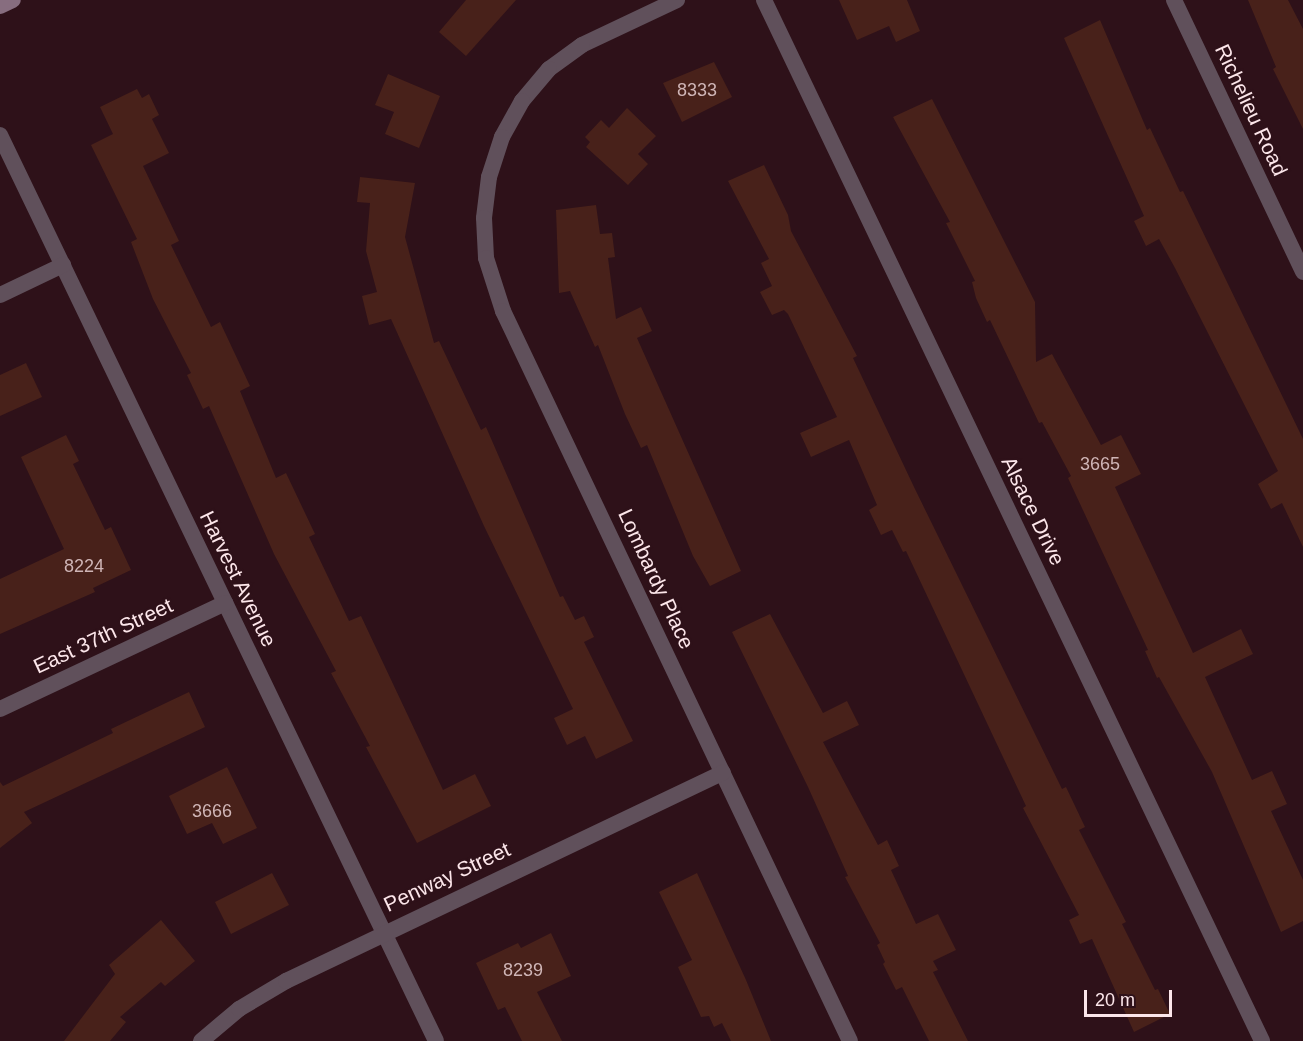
<!DOCTYPE html>
<html>
<head>
<meta charset="utf-8">
<style>
  body { margin:0 }
  #map { position:relative; width:1303px; height:1041px; overflow:hidden; background:#2e1119; font-family:Arial,sans-serif }
  div>[style] { position:absolute }
  [style*='--x'] { left:calc(var(--x)*1px); top:calc(var(--y)*1px); width:calc(var(--w)*1px); rotate:calc(var(--a)*1deg) }
  .building>* { inset:0; background:#48211a }
  .minor>* { height:16px; margin:-8px; padding:0 8px; transform-origin:8px; border-radius:8px; background:#60505b }
  .secondary>* { height:16px; margin:-8px; padding:0 8px; transform-origin:8px; border-radius:8px; background:#876d7f }
  span { translate:-50% -50%; white-space:nowrap; text-align:center; line-height:1.15; -webkit-text-stroke:4.5px #2e1119; paint-order:stroke }
  .number-label { font-size:18px; color:#cfb5b6 }
  .number-label span { -webkit-text-stroke-width:0 }
  .street-label { font-size:21px; color:#fce6ea }
  .scale { position:absolute; left:1084px; top:990px; width:88px; height:27px; box-sizing:border-box; border:3px solid #fce6ea; border-top:0; padding-left:8px; font-size:18px; line-height:21px; white-space:nowrap; color:#fce6ea; -webkit-text-stroke:4px #2e1119; paint-order:stroke }
</style>
</head>
<body>
<div id="map">
  <div class="building">
    <div style="clip-path:polygon(466px 0,516px 0,466px 56px,439px 32px)"></div>
    <div style="clip-path:polygon(839px 0,907px 0,920px 31px,896px 42px,889px 26px,857px 40px)"></div>
    <div style="clip-path:polygon(1248px 0,1288px 0,1303px 29px,1303px 129px,1273px 69px,1276px 67px)"></div>
    <div style="clip-path:polygon(1100px 20px,1147px 130px,1150px 128px,1180px 192px,1183px 191px,1303px 439px,1303px 547px,1282px 503px,1271px 509px,1258px 484px,1278px 471px,1175px 268px,1159px 239px,1146px 246px,1134px 221px,1144px 216px,1064px 38px)"></div>
    <div style="clip-path:polygon(714px 62px,732px 97px,682px 122px,663px 83px)"></div>
    <div style="clip-path:polygon(388px 74px,440px 96px,419px 148px,385px 134px,394px 112px,375px 105px)"></div>
    <div style="clip-path:polygon(137px 89px,142px 98px,149px 94px,159px 115px,152px 119px,169px 153px,143px 166px,179px 241px,171px 245px,211px 327px,220px 322px,250px 386px,240px 391px,276px 478px,286px 473px,315px 534px,309px 537px,349px 621px,361px 616px,443px 790px,475px 774px,491px 806px,417px 843px,366px 747px,370px 746px,331px 673px,336px 671px,274px 554px,209px 406px,203px 409px,187px 375px,191px 373px,153px 299px,131px 242px,137px 239px,91px 145px,113px 134px,100px 107px)"></div>
    <div style="clip-path:polygon(932px 99px,1035px 302px,1036px 362px,1052px 354px,1101px 445px,1121px 435px,1141px 474px,1115px 487px,1193px 653px,1241px 629px,1253px 654px,1205px 677px,1252px 780px,1272px 771px,1287px 804px,1271px 811px,1303px 880px,1303px 921px,1281px 932px,1212px 772px,1159px 677px,1157px 678px,1145px 651px,1148px 650px,1068px 478px,1071px 476px,1042px 422px,1039px 423px,990px 320px,987px 322px,976px 298px,972px 282px,975px 281px,946px 223px,950px 222px,893px 117px)"></div>
    <div style="clip-path:polygon(627px 108px,656px 136px,638px 154px,648px 164px,628px 185px,586px 147px,590px 142px,585px 137px,601px 120px,609px 128px)"></div>
    <div style="clip-path:polygon(764px 165px,788px 215px,791px 231px,857px 356px,853px 358px,914px 487px,1062px 789px,1066px 787px,1085px 827px,1079px 830px,1126px 922px,1122px 924px,1155px 990px,1158px 989px,1170px 1014px,1134px 1032px,1092px 939px,1080px 944px,1069px 920px,1079px 915px,1023px 808px,1026px 806px,906px 551px,903px 552px,892px 530px,881px 535px,869px 510px,877px 505px,849px 440px,811px 457px,800px 433px,837px 417px,788px 314px,784px 310px,772px 315px,760px 292px,772px 286px,761px 263px,769px 259px,728px 181px)"></div>
    <div style="clip-path:polygon(360px 177px,415px 183px,405px 237px,434px 343px,439px 341px,481px 430px,486px 427px,560px 597px,563px 596px,575px 620px,584px 616px,594px 637px,584px 642px,633px 741px,596px 759px,585px 736px,567px 745px,554px 718px,573px 709px,484px 526px,391px 319px,369px 325px,362px 296px,377px 292px,366px 251px,370px 203px,357px 202px)"></div>
    <div style="clip-path:polygon(596px 205px,600px 234px,612px 233px,615px 257px,608px 258px,616px 319px,641px 307px,652px 331px,637px 338px,741px 571px,710px 586px,693px 556px,647px 445px,641px 448px,625px 414px,598px 345px,595px 347px,570px 291px,559px 293px,556px 210px)"></div>
    <div style="clip-path:polygon(26px 363px,42px 397px,0 416px,0 375px)"></div>
    <div style="clip-path:polygon(66px 435px,79px 461px,73px 464px,105px 530px,111px 527px,131px 570px,93px 588px,95px 592px,0 634px,0 579px,64px 549px,21px 457px)"></div>
    <div style="clip-path:polygon(770px 614px,823px 713px,847px 701px,859px 725px,823px 742px,878px 845px,887px 840px,899px 866px,891px 870px,916px 924px,938px 914px,956px 950px,933px 961px,938px 970px,933px 972px,968px 1041px,929px 1041px,902px 987px,896px 990px,883px 964px,885px 962px,877px 945px,880px 943px,845px 877px,848px 876px,808px 787px,732px 632px)"></div>
    <div style="clip-path:polygon(189px 692px,205px 727px,24px 812px,32px 823px,0 848px,0 782px,3px 786px,113px 733px,111px 729px)"></div>
    <div style="clip-path:polygon(227px 767px,257px 828px,223px 844px,212px 823px,187px 834px,169px 796px)"></div>
    <div style="clip-path:polygon(272px 873px,289px 905px,231px 934px,215px 902px)"></div>
    <div style="clip-path:polygon(697px 873px,746px 980px,771px 1041px,731px 1041px,722px 1023px,714px 1027px,709px 1016px,701px 1017px,678px 967px,692px 960px,659px 892px)"></div>
    <div style="clip-path:polygon(161px 920px,195px 961px,165px 986px,161px 982px,120px 1017px,126px 1022px,110px 1041px,64px 1041px,115px 974px,109px 965px)"></div>
    <div style="clip-path:polygon(551px 933px,571px 976px,537px 992px,562px 1041px,522px 1041px,505px 1007px,498px 1010px,476px 963px,518px 943px,521px 948px)"></div>
  </div>
  <div class="minor">
    <div style="--x:677;--y:0;--w:105;--a:154.7"></div>
    <div style="--x:582;--y:45;--w:41;--a:144"></div>
    <div style="--x:549;--y:69;--w:42;--a:130.2"></div>
    <div style="--x:522;--y:101;--w:41;--a:119.1"></div>
    <div style="--x:502;--y:137;--w:42;--a:108"></div>
    <div style="--x:489;--y:177;--w:41;--a:97"></div>
    <div style="--x:484;--y:218;--w:40;--a:87.1"></div>
    <div style="--x:486;--y:258;--w:56;--a:72.2"></div>
    <div style="--x:503;--y:311;--w:808;--a:64.58"></div>
    <div style="--x:764;--y:0;--w:1154;--a:64.43"></div>
    <div style="--x:1174;--y:0;--w:301;--a:64.6"></div>
    <div style="--x:0;--y:135;--w:1005;--a:64.3"></div>
    <div style="--x:0;--y:295;--w:70;--a:-25.5"></div>
    <div style="--x:0;--y:709;--w:249;--a:-25.2"></div>
    <div style="--x:201;--y:1041;--w:50;--a:-40.1"></div>
    <div style="--x:239;--y:1009;--w:55;--a:-30.8"></div>
    <div style="--x:286;--y:981;--w:484;--a:-25.5"></div>
  </div>
  <div class="secondary">
    <div style="--x:0;--y:6;--w:14;--a:-25"></div>
  </div>
  <div class="number-label">
    <span style="left:697px;top:90px">8333</span>
    <span style="left:1100px;top:464px">3665</span>
    <span style="left:84px;top:566px">8224</span>
    <span style="left:212px;top:811px">3666</span>
    <span style="left:523px;top:970px">8239</span>
  </div>
  <div class="street-label">
    <span style="left:1251px;top:110px;rotate:65deg">Richelieu Road</span>
    <span style="left:1033px;top:511px;rotate:64deg">Alsace Drive</span>
    <span style="left:238px;top:579px;rotate:64deg">Harvest Avenue</span>
    <span style="left:656px;top:579px;rotate:65deg">Lombardy Place</span>
    <span style="left:103px;top:636px;rotate:-25deg">East 37th Street</span>
    <span style="left:447px;top:877px;rotate:-25deg">Penway Street</span>
  </div>
  <div class="scale">20 m</div>
</div>
</body>
</html>
